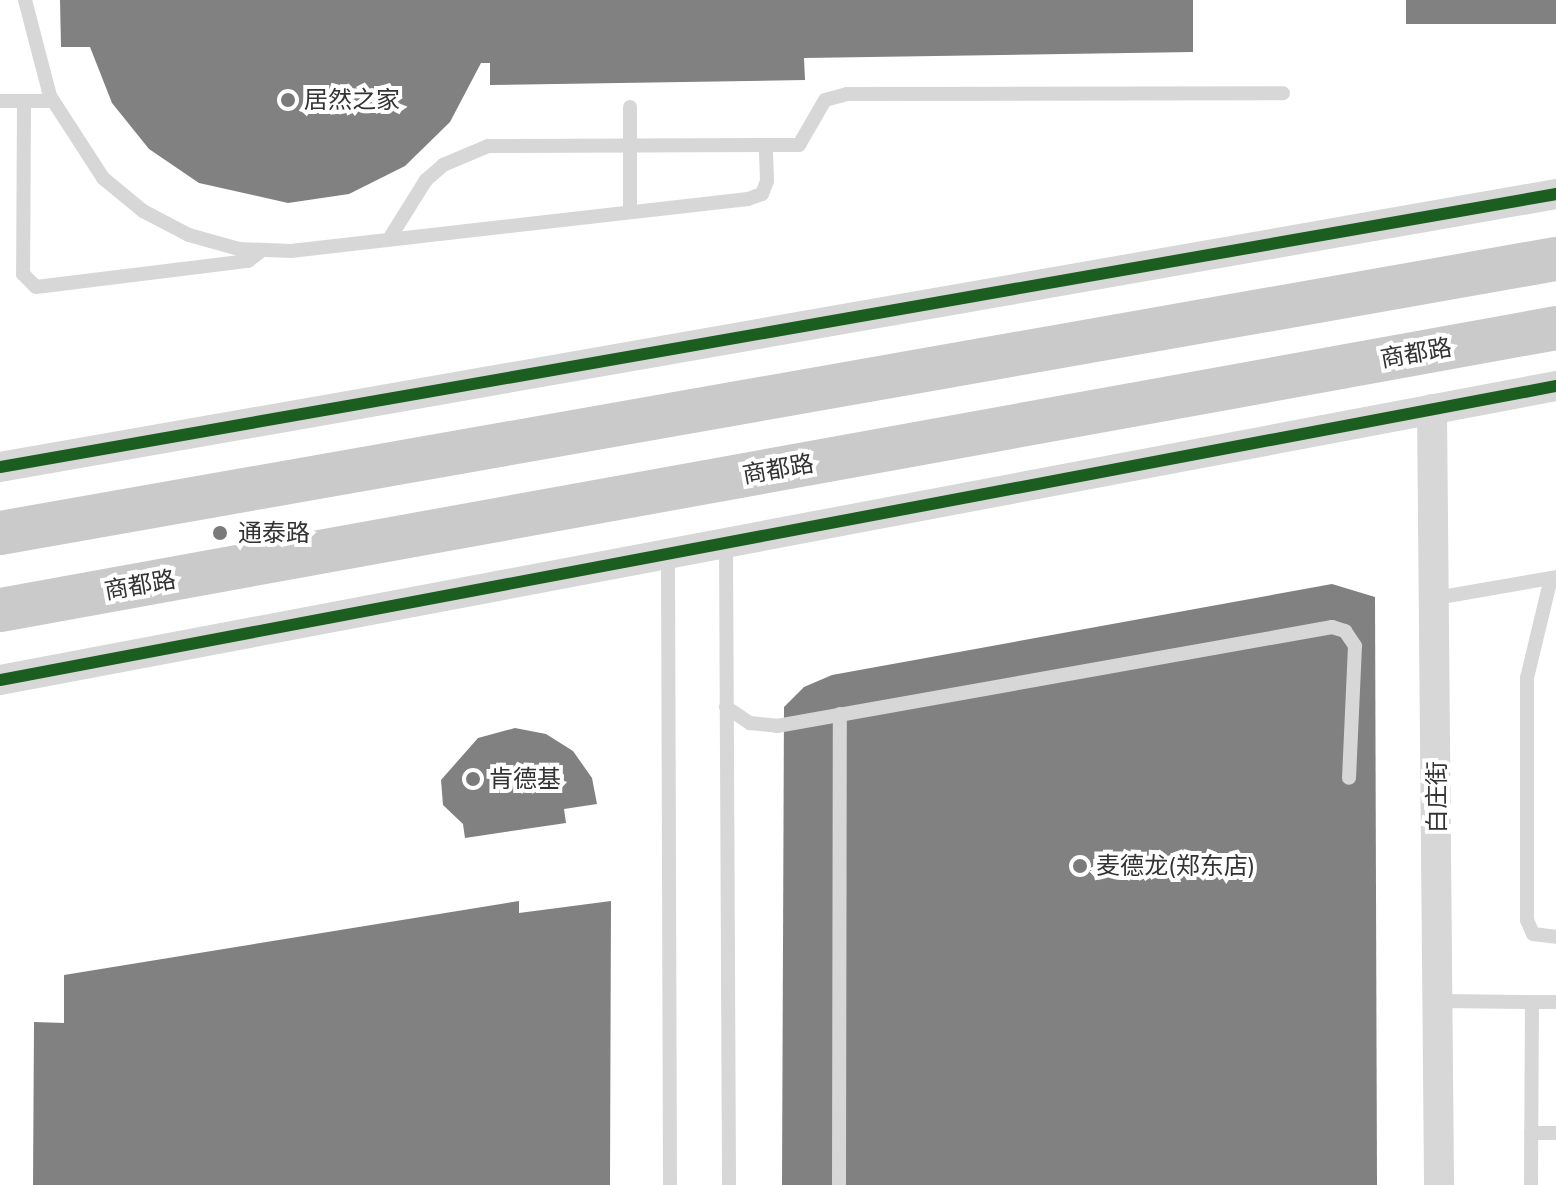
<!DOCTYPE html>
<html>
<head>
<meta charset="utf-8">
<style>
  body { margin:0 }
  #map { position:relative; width:1556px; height:1185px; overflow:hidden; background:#fff; font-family:Mulish,"Noto Sans SC",sans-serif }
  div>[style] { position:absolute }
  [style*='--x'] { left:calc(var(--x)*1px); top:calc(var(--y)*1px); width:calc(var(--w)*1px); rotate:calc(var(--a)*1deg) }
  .building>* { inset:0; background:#818181 }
  .service>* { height:14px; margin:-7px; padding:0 7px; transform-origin:7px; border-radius:7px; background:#d7d7d7 }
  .minor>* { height:30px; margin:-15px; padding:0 15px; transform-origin:15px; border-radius:15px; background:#d7d7d7 }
  .primary>* { height:44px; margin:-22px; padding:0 22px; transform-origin:22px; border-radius:22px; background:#cacaca }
  .cycleway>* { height:12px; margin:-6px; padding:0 6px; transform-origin:6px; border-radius:6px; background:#1b5e20 }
  .dots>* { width:22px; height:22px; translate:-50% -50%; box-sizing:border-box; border:4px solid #fff; border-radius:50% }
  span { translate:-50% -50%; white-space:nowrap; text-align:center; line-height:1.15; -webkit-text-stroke:8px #fff; paint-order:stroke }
  .poi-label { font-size:24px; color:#333 }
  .left { translate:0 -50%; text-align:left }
  .street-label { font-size:24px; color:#333 }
</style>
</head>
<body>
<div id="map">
  <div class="building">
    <div style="clip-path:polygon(60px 0,1193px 0,1193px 52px,804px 58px,805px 80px,490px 85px,490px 63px,481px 63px,450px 122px,405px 166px,349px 194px,288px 203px,199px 183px,149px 149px,112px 103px,90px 47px,61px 47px)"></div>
    <div style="clip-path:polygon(1406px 0,1556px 0,1556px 24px,1406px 24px)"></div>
    <div style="clip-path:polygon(1332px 584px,1375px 597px,1377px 1185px,782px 1185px,784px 707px,804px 687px,832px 675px)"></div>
    <div style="clip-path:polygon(515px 728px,546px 734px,573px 751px,592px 778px,597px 804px,564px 809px,566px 823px,465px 838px,463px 824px,443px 805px,441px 780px,478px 738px)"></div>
    <div style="clip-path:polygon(519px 901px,519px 913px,611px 901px,610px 1185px,33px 1185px,34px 1022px,64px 1023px,64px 975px)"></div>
  </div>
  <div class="service">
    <div style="--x:25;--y:0;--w:99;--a:75.4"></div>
    <div style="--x:50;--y:96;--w:98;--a:57.1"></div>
    <div style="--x:103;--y:178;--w:52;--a:39.5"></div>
    <div style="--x:143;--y:211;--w:52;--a:27.6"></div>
    <div style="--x:189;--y:235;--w:52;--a:15.6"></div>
    <div style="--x:239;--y:249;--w:52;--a:2.2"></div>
    <div style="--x:291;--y:251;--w:460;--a:-6.5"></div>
    <div style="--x:748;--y:199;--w:15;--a:-20"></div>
    <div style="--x:762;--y:194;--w:14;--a:-69"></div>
    <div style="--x:767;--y:181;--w:36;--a:-92"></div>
    <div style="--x:0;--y:101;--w:53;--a:0"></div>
    <div style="--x:24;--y:101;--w:173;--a:90.3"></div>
    <div style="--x:23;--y:274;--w:18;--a:45"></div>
    <div style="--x:36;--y:287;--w:214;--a:-7"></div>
    <div style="--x:248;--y:261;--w:18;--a:-38"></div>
    <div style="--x:630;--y:107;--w:105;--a:90"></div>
    <div style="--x:391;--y:236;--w:66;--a:-58"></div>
    <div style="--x:426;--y:180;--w:23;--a:-41"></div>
    <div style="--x:443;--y:165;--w:49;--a:-22.9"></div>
    <div style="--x:488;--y:146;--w:311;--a:-0.2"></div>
    <div style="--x:799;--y:145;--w:52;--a:-60"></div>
    <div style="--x:825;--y:100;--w:23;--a:-15"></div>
    <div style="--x:847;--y:94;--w:436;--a:-0.1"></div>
    <div style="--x:726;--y:543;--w:642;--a:89.73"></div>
    <div style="--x:668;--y:554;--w:631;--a:89.82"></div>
    <div style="--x:1551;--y:578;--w:103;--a:103.5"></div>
    <div style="--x:1527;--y:678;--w:242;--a:90"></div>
    <div style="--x:1527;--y:920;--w:15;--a:67"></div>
    <div style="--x:1533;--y:934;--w:23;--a:7"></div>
    <div style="--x:1436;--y:598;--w:122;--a:-9.9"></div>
    <div style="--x:726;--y:707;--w:29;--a:34"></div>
    <div style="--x:750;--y:723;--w:27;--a:6"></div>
    <div style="--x:777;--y:726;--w:564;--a:-10.11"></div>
    <div style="--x:1332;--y:627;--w:14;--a:17"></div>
    <div style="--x:1345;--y:631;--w:18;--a:56"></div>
    <div style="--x:1355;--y:646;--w:132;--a:92.6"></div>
    <div style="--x:1439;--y:1001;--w:93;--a:0.6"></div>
    <div style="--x:1531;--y:1133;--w:25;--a:0"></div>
    <div style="--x:839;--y:1185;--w:471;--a:-89.9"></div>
    <div style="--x:1531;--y:1185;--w:183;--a:-89.7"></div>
    <div style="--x:1532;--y:1002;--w:24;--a:0"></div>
  </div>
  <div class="minor">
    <div style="--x:1432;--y:409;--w:776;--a:89.48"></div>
    <div style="--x:0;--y:467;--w:1580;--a:-9.95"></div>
    <div style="--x:0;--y:680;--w:1584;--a:-10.7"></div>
  </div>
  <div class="primary">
    <div style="--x:0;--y:533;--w:1580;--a:-9.99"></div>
    <div style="--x:0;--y:610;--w:1581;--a:-10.27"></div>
  </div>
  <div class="cycleway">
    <div style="--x:0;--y:467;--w:1580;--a:-9.95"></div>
    <div style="--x:0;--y:680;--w:1584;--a:-10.7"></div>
  </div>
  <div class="dots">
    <div style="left:288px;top:100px;background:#7a7a7a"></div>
    <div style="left:220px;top:533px;background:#7a7a7a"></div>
    <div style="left:473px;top:779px;background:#7a7a7a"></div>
    <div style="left:1080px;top:866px;background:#7a7a7a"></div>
  </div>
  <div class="poi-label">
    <span class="left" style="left:304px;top:100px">居然之家</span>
    <span class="left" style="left:238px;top:533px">通泰路</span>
    <span class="left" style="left:489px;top:779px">肯德基</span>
    <span class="left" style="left:1096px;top:866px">麦德龙(郑东店)</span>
  </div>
  <div class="street-label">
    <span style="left:1416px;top:353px;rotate:-10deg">商都路</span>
    <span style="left:778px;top:469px;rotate:-10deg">商都路</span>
    <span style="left:140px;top:585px;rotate:-10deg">商都路</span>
    <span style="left:1437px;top:797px;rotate:-90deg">白庄街</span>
  </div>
</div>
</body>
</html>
